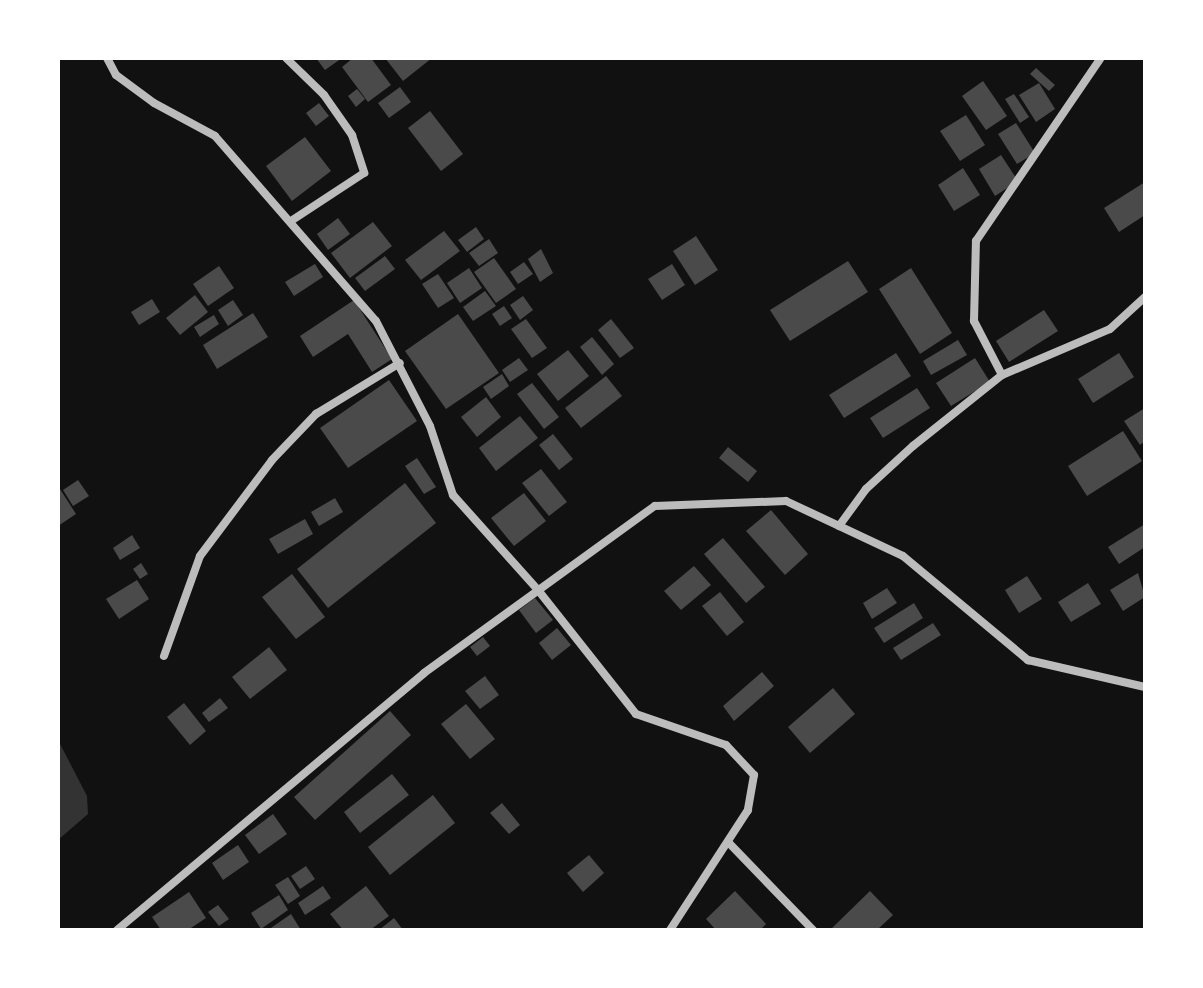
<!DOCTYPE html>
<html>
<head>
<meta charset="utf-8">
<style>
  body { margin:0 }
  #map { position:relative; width:1203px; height:988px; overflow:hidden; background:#111; font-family:Rubik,sans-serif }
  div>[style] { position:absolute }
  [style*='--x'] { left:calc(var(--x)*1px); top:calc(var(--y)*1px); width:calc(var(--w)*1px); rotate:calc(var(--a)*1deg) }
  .water>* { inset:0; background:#333 }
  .building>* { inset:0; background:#4a4a4a }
  .minor>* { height:8px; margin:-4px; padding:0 4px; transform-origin:4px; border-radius:4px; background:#bcbcbc }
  span { translate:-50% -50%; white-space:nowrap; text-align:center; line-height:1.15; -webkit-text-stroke:8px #fff; paint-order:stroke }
  .frame { position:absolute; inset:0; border:60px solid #fff; pointer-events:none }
</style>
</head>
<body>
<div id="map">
  <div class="water">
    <div style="clip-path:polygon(58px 740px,87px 796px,88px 814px,58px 840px)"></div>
  </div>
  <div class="building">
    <div style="clip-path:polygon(316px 58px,342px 58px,325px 70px)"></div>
    <div style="clip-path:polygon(353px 58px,371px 58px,391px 85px,368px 102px,342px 67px)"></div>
    <div style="clip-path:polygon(385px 58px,432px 58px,403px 81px)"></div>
    <div style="clip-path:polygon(1036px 68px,1055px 85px,1049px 91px,1030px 74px)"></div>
    <div style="clip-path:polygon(983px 81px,1007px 116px,986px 130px,962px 96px)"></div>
    <div style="clip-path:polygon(1039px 83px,1055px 109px,1036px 122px,1019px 95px)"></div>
    <div style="clip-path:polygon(400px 87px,411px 102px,389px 118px,378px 103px)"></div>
    <div style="clip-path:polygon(357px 89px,365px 99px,356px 107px,348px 96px)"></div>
    <div style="clip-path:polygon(1014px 94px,1029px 117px,1020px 123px,1005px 99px)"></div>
    <div style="clip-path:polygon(319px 103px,329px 116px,316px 126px,306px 113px)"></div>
    <div style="clip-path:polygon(430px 111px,463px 154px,441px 171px,408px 128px)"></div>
    <div style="clip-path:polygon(966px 115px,985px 145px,960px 161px,940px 131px)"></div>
    <div style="clip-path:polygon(1016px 123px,1035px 153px,1017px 164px,998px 134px)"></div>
    <div style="clip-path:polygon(305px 137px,331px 171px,292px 201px,266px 166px)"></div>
    <div style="clip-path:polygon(1001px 155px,1018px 181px,995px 196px,979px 169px)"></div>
    <div style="clip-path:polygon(963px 168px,980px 195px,954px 211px,938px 185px)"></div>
    <div style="clip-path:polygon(1145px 182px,1145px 215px,1119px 232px,1104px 208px)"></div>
    <div style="clip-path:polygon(338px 218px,350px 234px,328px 250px,317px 234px)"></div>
    <div style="clip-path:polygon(373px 222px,392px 246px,350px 278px,331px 253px)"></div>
    <div style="clip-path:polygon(476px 227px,484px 239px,467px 252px,458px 240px)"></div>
    <div style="clip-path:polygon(444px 231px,460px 251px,421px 280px,405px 260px)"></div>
    <div style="clip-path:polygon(696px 236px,718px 270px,695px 285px,673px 251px)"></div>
    <div style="clip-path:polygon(489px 239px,498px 253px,479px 266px,469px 253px)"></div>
    <div style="clip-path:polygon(541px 249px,553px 273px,540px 282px,528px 259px)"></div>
    <div style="clip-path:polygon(385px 256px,395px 269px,365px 291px,355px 278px)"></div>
    <div style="clip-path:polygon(494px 258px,516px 289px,496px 303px,474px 272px)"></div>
    <div style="clip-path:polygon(848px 261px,868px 292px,790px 341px,770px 310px)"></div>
    <div style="clip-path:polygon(524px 262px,533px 274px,518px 284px,510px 272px)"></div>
    <div style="clip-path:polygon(315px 264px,323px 277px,294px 296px,285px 282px)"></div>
    <div style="clip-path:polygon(672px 264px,685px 285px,662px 300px,648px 279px)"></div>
    <div style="clip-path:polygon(219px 266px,234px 288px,208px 306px,193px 284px)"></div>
    <div style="clip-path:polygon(469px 268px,482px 288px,460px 303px,447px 283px)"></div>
    <div style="clip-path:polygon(911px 268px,952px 333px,920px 354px,879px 289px)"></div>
    <div style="clip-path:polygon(438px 274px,454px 298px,438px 308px,422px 284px)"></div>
    <div style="clip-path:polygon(485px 291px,496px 306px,473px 321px,463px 307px)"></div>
    <div style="clip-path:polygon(195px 295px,208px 312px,180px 335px,166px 318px)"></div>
    <div style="clip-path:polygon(523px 296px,533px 310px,520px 320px,510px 305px)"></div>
    <div style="clip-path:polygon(152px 299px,160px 312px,139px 325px,131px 312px)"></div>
    <div style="clip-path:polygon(233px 300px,243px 315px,228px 326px,218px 310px)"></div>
    <div style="clip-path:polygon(354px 300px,392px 359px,372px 372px,348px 334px,313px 357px,300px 336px)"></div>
    <div style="clip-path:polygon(504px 306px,512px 318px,500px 326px,492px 314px)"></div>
    <div style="clip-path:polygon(1044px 310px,1058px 331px,1009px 362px,996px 341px)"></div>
    <div style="clip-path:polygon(253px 313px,268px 337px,217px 369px,203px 345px)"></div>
    <div style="clip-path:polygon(458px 314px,499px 373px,446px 409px,405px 351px)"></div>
    <div style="clip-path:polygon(214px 315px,219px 324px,200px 337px,194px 327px)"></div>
    <div style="clip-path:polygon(526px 319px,547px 348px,532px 358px,511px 329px)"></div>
    <div style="clip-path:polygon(611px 319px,634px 348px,620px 358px,598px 330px)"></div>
    <div style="clip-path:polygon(592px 337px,614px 364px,602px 375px,580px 347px)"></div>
    <div style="clip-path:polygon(958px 340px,967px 355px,931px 375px,923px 361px)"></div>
    <div style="clip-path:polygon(568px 350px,589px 376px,558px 401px,537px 374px)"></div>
    <div style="clip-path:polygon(896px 353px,911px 376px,844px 418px,829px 395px)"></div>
    <div style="clip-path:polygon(1119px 353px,1134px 377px,1093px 403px,1078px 379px)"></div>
    <div style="clip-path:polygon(519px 358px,528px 370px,510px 382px,502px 370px)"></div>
    <div style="clip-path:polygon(975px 358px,990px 382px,951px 406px,936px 383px)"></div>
    <div style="clip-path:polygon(502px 374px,509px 386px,491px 399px,483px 387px)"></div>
    <div style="clip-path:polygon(606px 376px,622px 396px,581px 428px,565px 408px)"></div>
    <div style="clip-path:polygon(389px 380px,417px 421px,348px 468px,320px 428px)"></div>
    <div style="clip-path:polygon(532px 383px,559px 417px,544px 429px,517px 394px)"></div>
    <div style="clip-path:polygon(917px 388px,930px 408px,883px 438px,870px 418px)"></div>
    <div style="clip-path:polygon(486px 397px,501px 417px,477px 437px,461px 417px)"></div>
    <div style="clip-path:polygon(1145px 408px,1145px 441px,1140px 445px,1124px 421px)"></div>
    <div style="clip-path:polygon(520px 416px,538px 438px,496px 471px,479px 448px)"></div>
    <div style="clip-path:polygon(1123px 431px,1142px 461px,1087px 496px,1068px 466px)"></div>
    <div style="clip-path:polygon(553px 434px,573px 459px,559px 470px,539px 445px)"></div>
    <div style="clip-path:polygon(728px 447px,757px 471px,748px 482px,719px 458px)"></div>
    <div style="clip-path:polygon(417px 458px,436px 487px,424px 494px,405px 466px)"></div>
    <div style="clip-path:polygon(541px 469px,567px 502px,549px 516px,522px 483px)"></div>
    <div style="clip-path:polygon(78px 480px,89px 496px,73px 506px,63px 490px)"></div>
    <div style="clip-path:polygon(405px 483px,436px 523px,328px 608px,297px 569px)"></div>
    <div style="clip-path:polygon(58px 486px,76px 514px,58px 526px)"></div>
    <div style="clip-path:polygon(524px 493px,546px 521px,514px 546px,491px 518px)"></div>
    <div style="clip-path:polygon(335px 498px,343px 512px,319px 526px,311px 512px)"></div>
    <div style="clip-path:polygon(771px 510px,808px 554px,785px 575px,746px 531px)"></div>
    <div style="clip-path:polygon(305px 519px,313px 534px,278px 554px,269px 539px)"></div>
    <div style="clip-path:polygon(1145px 524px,1145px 547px,1119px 564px,1108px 547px)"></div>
    <div style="clip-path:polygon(132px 535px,140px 548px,120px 560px,113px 548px)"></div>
    <div style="clip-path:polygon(723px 538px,765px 587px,746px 603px,704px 554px)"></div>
    <div style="clip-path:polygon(141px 563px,148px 574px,140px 579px,133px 569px)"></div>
    <div style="clip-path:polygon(694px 566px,711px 585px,681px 610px,664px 591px)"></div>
    <div style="clip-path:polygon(1138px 573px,1145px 597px,1123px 611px,1110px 590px)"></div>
    <div style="clip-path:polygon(292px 574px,325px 617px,296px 639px,262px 597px)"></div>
    <div style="clip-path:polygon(1027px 576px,1042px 599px,1019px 613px,1005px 590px)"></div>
    <div style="clip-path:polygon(137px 580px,149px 599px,119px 619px,106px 599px)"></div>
    <div style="clip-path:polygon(1088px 583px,1101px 604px,1071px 622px,1058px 602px)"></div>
    <div style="clip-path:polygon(887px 588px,897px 603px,872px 619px,863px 603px)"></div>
    <div style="clip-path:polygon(720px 592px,744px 622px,727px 636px,702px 606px)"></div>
    <div style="clip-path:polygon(535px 598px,553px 620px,536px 633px,519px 610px)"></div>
    <div style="clip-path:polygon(914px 603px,923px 618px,884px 643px,874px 628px)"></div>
    <div style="clip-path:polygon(933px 623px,941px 635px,901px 660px,893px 648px)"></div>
    <div style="clip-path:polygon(557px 628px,571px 645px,552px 660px,539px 643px)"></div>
    <div style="clip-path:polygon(483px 637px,490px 646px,477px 656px,470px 647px)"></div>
    <div style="clip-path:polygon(269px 647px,287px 670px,250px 699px,232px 677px)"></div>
    <div style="clip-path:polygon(762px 672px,774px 686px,734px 721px,723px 706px)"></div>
    <div style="clip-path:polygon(485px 676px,499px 695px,480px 709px,465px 691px)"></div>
    <div style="clip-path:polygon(833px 688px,855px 714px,810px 753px,788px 727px)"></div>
    <div style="clip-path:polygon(220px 698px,228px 708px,209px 722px,202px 713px)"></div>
    <div style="clip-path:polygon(184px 703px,206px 731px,190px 745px,167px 717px)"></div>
    <div style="clip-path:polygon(466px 704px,495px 739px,470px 759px,441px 724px)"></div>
    <div style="clip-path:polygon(390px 711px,411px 735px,315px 820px,294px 797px)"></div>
    <div style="clip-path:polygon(392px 774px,409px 795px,360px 833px,344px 812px)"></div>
    <div style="clip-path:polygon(433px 795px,455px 823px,390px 875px,368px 847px)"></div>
    <div style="clip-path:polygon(502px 803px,520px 825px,509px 834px,490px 813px)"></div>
    <div style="clip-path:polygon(273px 814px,287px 834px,259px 854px,245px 835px)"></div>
    <div style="clip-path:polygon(238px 845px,249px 862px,223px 880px,212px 863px)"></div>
    <div style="clip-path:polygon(589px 855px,604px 873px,583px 892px,567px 873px)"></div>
    <div style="clip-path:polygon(306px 866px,315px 879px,300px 889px,291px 876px)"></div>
    <div style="clip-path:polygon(288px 877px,300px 896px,288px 904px,275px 885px)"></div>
    <div style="clip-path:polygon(323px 886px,331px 898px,305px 915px,298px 903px)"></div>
    <div style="clip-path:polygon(366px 886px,389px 916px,370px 930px,343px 930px,330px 914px)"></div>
    <div style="clip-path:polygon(735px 891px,766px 924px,760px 930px,716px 930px,706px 919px)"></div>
    <div style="clip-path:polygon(870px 891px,893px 915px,877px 930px,830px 930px)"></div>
    <div style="clip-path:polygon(189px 892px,206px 918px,188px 930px,161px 930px,152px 917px)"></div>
    <div style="clip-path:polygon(279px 895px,288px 910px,261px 929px,251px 913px)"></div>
    <div style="clip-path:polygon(218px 905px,229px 919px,219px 926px,208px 912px)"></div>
    <div style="clip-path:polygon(291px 914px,301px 930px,268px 930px)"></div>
    <div style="clip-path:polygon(394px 918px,403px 930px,379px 930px)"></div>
  </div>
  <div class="minor">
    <div style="--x:107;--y:58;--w:19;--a:62"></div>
    <div style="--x:116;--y:75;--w:47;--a:36.4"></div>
    <div style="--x:154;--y:103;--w:69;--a:28.4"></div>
    <div style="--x:215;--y:136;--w:245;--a:49"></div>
    <div style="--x:376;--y:321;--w:118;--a:62.8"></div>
    <div style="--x:430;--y:426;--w:73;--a:71.6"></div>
    <div style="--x:453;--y:495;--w:127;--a:48.2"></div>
    <div style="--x:538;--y:590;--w:158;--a:51.7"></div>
    <div style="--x:636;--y:714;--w:95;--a:19"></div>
    <div style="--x:726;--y:745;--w:41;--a:47"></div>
    <div style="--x:754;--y:775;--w:36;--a:100"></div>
    <div style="--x:748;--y:810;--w:143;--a:123"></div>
    <div style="--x:286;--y:58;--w:53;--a:44.2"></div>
    <div style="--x:324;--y:95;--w:49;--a:55"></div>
    <div style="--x:352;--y:135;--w:40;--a:72"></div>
    <div style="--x:364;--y:173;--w:87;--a:146.7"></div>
    <div style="--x:1002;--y:375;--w:117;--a:-23.1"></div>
    <div style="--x:1110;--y:329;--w:47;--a:-42.4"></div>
    <div style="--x:839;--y:526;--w:46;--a:-53.9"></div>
    <div style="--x:866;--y:489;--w:64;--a:-42.5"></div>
    <div style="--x:913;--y:446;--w:114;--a:-38.6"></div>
    <div style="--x:1002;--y:375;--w:61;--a:-117.4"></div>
    <div style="--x:974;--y:321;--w:80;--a:-88.6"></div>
    <div style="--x:976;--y:241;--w:222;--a:-55.7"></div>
    <div style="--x:164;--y:656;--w:106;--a:-70.2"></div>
    <div style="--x:200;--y:556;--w:120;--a:-53.1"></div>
    <div style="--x:272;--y:460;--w:64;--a:-46.3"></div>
    <div style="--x:316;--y:414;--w:98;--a:-31.3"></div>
    <div style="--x:729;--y:843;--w:121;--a:46"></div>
    <div style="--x:117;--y:930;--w:400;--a:-39.9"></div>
    <div style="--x:424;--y:673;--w:285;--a:-35.9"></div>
    <div style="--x:655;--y:506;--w:131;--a:-2.2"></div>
    <div style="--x:786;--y:501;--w:129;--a:25.2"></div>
    <div style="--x:903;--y:556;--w:163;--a:39.8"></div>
    <div style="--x:1028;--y:660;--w:120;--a:13"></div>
  </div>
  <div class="frame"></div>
</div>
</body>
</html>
